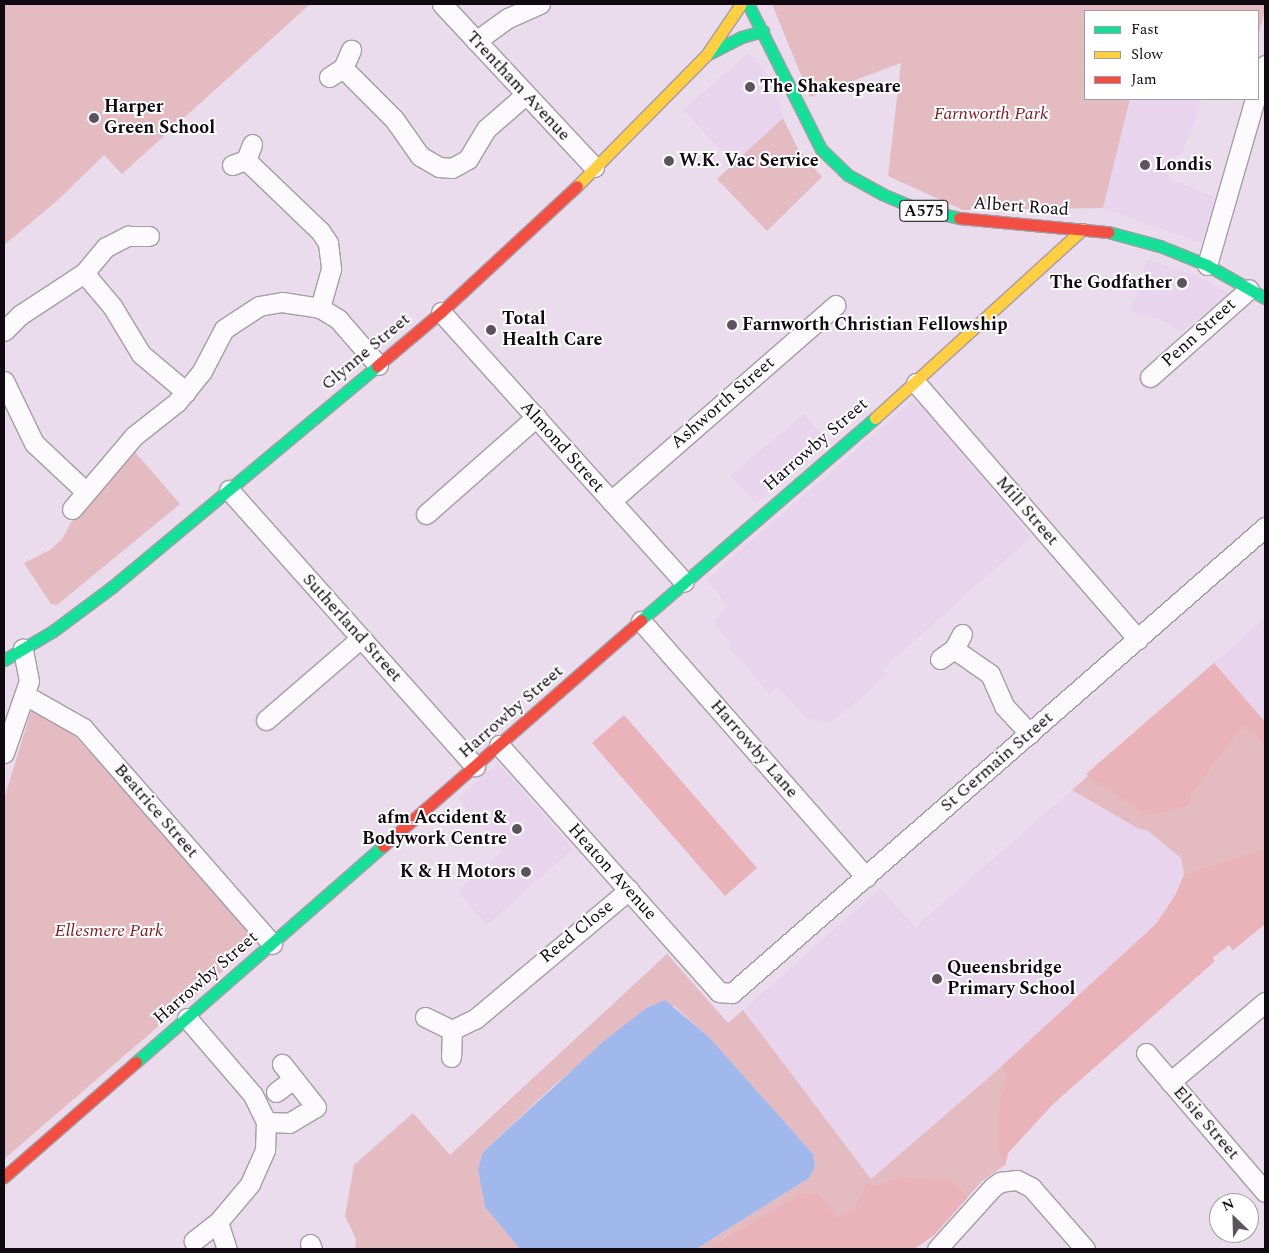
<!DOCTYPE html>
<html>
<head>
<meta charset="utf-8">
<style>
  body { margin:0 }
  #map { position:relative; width:1269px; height:1253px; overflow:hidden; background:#eadcec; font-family:Spectral,serif }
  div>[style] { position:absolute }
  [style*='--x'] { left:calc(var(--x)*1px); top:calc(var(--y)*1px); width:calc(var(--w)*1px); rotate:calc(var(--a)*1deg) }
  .built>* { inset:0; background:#e9d4ed }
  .green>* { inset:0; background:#e3bbc1 }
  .forest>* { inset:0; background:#e9b3b9 }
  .water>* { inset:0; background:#a0b8eb }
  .roads { filter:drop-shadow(1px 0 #a69ca7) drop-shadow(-1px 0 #a69ca7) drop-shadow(0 1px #a69ca7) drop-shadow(0 -1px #a69ca7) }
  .street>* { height:19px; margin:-9.5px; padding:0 9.5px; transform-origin:9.5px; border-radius:9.5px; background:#fcfafc }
  .fast>* { height:11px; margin:-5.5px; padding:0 5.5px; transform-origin:5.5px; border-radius:5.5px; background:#16e098 }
  .slow>* { height:11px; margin:-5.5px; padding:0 5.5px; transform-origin:5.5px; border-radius:5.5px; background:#ffcf43 }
  .jam>* { height:11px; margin:-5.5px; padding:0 5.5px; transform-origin:5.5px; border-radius:5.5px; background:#f24e42 }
  .dots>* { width:14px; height:14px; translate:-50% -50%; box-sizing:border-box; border:2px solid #fff; border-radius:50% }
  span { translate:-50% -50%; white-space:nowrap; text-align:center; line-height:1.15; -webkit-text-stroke:4px #fff; paint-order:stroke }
  .shield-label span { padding:1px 4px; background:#fff; border:1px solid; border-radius:4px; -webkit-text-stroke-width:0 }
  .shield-label { font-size:16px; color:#110912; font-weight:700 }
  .street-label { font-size:18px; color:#110912 }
  .poi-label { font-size:18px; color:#110912; font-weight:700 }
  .left { translate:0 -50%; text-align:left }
  .right { translate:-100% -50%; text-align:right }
  .park-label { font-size:18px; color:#7f1923; font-style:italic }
  .frame { position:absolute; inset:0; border:5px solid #110912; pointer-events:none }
  .legend { position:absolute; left:1084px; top:10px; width:175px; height:90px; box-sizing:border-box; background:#fff; border:1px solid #a09da0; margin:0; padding:6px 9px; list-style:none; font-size:15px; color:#110912 }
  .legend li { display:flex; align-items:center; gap:10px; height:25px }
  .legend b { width:25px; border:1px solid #a09da0 }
  .north { position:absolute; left:1209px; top:1193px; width:50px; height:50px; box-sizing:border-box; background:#fff; border:1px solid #a09da0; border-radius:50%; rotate:336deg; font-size:14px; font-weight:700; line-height:20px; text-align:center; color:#110912 }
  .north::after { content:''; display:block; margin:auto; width:18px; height:22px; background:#5d535e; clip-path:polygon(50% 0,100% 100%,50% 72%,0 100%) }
</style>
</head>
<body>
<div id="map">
  <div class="built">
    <div style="clip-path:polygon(747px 54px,755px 58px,772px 81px,783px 118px,734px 164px,683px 110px)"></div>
    <div style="clip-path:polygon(1130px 99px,1202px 99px,1182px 154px,1165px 161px,1168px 178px,1215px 197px,1201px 243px,1103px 208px)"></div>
    <div style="clip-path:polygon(1147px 259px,1200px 277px,1230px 294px,1181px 332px,1164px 321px,1131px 311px)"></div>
    <div style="clip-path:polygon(916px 398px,1031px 537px,883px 669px,888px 675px,861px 698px,831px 722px,808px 719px,778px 687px,769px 694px,729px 647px,732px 644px,713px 622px,728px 606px,706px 580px)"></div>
    <div style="clip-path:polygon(803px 414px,830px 443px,756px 503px,731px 476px)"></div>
    <div style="clip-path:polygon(1265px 618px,1265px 722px,1214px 663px)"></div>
    <div style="clip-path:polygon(498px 763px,573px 849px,487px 925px,457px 891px,503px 851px,458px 798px)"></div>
    <div style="clip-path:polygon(1072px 790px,1137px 828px,1148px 831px,1181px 858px,1184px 875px,1176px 894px,1156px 924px,1002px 1066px,871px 1179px,743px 1010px,880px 889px,915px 927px)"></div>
  </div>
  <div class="green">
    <div style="clip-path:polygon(4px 4px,310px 4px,122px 174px,104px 155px,58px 200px,4px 245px)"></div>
    <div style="clip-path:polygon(772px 4px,1265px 4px,1265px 10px,1258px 37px,1258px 11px,1085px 11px,1085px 99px,1130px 99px,1103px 208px,963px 210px,888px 176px,901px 63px,810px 97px)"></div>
    <div style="clip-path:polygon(783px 118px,798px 149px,822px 177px,767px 231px,717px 179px)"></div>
    <div style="clip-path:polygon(135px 452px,180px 504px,57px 605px,51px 604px,24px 563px,50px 550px,62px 539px,72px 521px,80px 516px)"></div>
    <div style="clip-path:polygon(1214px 663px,1265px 722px,1265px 924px,1233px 950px,1229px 945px,1212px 958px,1215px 961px,1053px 1104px,1008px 1153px,1005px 1165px,982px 1181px,934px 1235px,914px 1249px,696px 1249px,809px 1178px,815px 1167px,813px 1154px,709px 1037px,674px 1006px,645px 1009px,551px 1088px,483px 1152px,478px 1169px,485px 1207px,520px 1249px,355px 1249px,356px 1239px,345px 1216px,354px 1165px,413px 1113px,450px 1155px,667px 954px,728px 1023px,743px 1010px,871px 1179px,1002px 1066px,1156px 924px,1176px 894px,1184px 875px,1181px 858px,1148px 831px,1137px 828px,1072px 790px)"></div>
    <div style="clip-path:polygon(32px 708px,76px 737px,260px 939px,4px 1159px,4px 799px)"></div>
  </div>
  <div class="forest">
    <div style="clip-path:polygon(1214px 663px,1265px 722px,1265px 744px,1243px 726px,1190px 794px,1190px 804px,1166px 812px,1145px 814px,1086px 774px)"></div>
    <div style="clip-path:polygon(624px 715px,757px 868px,725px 896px,592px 743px)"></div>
    <div style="clip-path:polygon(1265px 849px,1265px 924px,1233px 950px,1229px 945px,1212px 958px,1215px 961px,1053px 1104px,1008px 1153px,1005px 1165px,999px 1152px,998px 1111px,1007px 1076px,1002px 1066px,1156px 924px,1176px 894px,1184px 875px)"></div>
    <div style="clip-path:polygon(898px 1178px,950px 1180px,968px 1197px,934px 1235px,914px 1249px,708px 1249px,802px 1194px,818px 1195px,838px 1218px,854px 1210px,867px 1184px,879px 1186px)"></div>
  </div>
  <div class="water">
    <div style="clip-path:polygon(665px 1000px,709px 1037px,813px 1154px,815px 1167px,809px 1178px,696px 1249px,520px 1249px,485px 1207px,478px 1169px,483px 1152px,604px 1041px,645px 1009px)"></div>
  </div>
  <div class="roads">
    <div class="street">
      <div style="--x:442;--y:4;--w:223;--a:47"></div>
      <div style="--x:476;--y:41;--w:39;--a:-36"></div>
      <div style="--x:508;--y:18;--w:35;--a:-24"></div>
      <div style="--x:343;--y:68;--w:72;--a:45"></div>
      <div style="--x:394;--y:119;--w:45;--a:54.9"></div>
      <div style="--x:420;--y:156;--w:22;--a:30"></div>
      <div style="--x:439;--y:167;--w:13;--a:4"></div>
      <div style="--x:452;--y:168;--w:18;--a:-29"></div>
      <div style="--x:468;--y:159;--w:35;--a:-59"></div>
      <div style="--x:486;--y:129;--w:52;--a:-41.1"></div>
      <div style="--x:329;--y:77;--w:17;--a:-33"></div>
      <div style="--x:343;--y:68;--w:20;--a:-66"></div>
      <div style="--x:1258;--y:90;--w:26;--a:-74"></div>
      <div style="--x:246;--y:160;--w:103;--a:43.8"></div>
      <div style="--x:320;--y:231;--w:14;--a:56"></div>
      <div style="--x:328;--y:243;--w:26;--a:83"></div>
      <div style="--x:331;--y:269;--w:41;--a:105.8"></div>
      <div style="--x:232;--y:165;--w:15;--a:-20"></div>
      <div style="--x:246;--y:160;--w:17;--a:-69"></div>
      <div style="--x:1207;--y:265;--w:173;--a:-73.9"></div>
      <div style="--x:84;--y:273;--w:43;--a:49.7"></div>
      <div style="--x:112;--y:306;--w:56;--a:58.9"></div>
      <div style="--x:141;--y:354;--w:59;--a:40.2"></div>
      <div style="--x:441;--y:312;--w:363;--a:48"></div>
      <div style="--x:4;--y:331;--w:23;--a:-45"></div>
      <div style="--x:20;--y:315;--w:77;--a:-33.3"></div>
      <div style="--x:84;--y:273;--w:34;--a:-50"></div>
      <div style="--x:106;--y:247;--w:25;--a:-27"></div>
      <div style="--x:128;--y:236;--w:21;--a:0"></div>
      <div style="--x:1150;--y:377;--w:132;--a:-41.6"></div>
      <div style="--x:4;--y:381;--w:69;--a:64.2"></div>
      <div style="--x:34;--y:443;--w:71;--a:43.3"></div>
      <div style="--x:916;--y:383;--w:339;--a:49.1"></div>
      <div style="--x:229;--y:490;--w:370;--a:48.3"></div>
      <div style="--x:611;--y:501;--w:298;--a:-41.1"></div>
      <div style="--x:72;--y:509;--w:96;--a:-49.7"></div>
      <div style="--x:134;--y:436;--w:55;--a:-38.3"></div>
      <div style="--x:177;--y:402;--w:40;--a:-51"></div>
      <div style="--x:202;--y:371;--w:47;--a:-62.4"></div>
      <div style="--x:224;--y:329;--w:42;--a:-33.3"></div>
      <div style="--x:259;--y:306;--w:23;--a:-10"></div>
      <div style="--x:282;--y:302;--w:38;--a:9"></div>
      <div style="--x:320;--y:308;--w:21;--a:31"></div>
      <div style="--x:338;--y:319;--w:61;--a:49"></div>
      <div style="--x:426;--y:514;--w:147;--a:-41.4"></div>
      <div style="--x:641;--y:621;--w:341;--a:48.7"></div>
      <div style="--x:954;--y:649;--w:44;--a:34.8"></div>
      <div style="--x:990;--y:674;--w:35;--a:66"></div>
      <div style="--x:1004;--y:706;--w:38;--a:47"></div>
      <div style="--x:940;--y:659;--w:17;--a:-36"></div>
      <div style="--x:954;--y:649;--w:17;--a:-62"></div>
      <div style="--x:25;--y:695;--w:67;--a:29.6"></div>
      <div style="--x:83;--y:728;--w:287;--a:48.8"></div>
      <div style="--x:266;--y:720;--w:125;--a:-40.8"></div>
      <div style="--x:499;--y:745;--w:331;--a:48.3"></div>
      <div style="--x:719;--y:992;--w:13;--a:4"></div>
      <div style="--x:732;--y:993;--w:708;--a:-41.16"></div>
      <div style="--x:4;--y:753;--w:76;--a:-70.9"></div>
      <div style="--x:29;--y:681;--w:33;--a:-101"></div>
      <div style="--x:425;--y:1017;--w:30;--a:26"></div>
      <div style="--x:452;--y:1030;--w:27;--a:92"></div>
      <div style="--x:187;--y:1018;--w:101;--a:49.4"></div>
      <div style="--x:253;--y:1095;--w:30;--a:64"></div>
      <div style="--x:266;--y:1122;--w:28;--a:92"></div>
      <div style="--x:265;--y:1150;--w:37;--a:114"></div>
      <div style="--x:250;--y:1184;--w:50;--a:130.1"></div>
      <div style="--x:218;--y:1222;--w:31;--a:142"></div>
      <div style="--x:452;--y:1030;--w:25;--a:-26"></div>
      <div style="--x:475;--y:1019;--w:201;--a:-40"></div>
      <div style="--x:1146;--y:1053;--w:183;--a:49.4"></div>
      <div style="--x:1170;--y:1082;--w:124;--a:-40.1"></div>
      <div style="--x:276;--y:1092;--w:21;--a:-37"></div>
      <div style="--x:266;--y:1122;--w:23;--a:2"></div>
      <div style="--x:289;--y:1123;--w:31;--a:-31"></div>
      <div style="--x:316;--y:1107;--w:55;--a:-128.3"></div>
      <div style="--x:218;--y:1222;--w:28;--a:72"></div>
      <div style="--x:310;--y:1244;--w:5;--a:68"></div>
      <div style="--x:937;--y:1249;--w:84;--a:-47.9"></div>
      <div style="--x:993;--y:1187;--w:9;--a:-36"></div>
      <div style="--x:1000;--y:1182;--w:17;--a:-7"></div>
      <div style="--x:1017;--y:1180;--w:16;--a:27"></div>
      <div style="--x:1031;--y:1187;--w:82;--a:48.9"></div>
    </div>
    <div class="fast">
      <div style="--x:748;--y:4;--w:162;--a:63.3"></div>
      <div style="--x:821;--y:149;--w:37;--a:44"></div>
      <div style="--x:848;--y:175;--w:39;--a:29"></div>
      <div style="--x:882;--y:194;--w:33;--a:23"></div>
      <div style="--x:912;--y:207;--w:48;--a:13.2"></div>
      <div style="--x:710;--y:53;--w:35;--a:-27"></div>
      <div style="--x:741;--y:37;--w:23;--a:-15"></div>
      <div style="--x:1108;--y:232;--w:54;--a:15.1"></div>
      <div style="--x:1160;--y:246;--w:51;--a:22"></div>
      <div style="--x:1207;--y:265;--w:67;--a:29.6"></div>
      <div style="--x:641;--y:620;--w:309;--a:-40.8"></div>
      <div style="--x:4;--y:660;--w:57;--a:-30.6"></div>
      <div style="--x:53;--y:631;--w:74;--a:-36.7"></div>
      <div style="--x:112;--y:587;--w:345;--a:-39.8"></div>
      <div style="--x:136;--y:1062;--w:328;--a:-41.2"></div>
    </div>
    <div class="slow">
      <div style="--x:577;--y:186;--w:185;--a:-45.4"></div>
      <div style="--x:707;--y:54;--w:60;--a:-55.8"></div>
      <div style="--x:875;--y:418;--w:281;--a:-42.3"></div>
    </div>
    <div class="jam">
      <div style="--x:959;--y:218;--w:150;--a:5.4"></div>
      <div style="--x:377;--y:366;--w:84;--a:-40.2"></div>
      <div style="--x:441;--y:312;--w:185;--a:-42.8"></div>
      <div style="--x:383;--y:846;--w:343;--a:-41.2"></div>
      <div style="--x:4;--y:1177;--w:175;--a:-41.1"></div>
    </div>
  </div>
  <div class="dots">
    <div style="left:750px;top:87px;background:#5d535e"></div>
    <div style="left:94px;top:118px;background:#5d535e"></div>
    <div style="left:669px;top:161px;background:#5d535e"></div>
    <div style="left:1145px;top:165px;background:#5d535e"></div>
    <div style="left:1182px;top:283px;background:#5d535e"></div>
    <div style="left:732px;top:325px;background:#5d535e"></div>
    <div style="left:491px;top:330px;background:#5d535e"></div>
    <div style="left:517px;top:829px;background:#5d535e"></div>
    <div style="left:526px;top:872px;background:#5d535e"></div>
    <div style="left:937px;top:979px;background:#5d535e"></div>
  </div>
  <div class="shield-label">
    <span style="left:924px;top:211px">A575</span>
  </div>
  <div class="street-label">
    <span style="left:518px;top:86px;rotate:47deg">Trentham Avenue</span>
    <span style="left:1021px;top:207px;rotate:4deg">Albert Road</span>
    <span style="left:1199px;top:333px;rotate:-42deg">Penn Street</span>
    <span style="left:366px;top:352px;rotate:-40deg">Glynne Street</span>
    <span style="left:723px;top:403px;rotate:-41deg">Ashworth Street</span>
    <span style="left:816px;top:445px;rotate:-41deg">Harrowby Street</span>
    <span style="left:562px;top:447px;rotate:48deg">Almond Street</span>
    <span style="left:1027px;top:511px;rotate:49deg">Mill Street</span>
    <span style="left:352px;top:628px;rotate:48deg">Sutherland Street</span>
    <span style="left:511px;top:712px;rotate:-41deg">Harrowby Street</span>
    <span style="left:754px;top:749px;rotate:49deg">Harrowby Lane</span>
    <span style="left:997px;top:762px;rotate:-41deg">St Germain Street</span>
    <span style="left:156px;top:811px;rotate:49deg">Beatrice Street</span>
    <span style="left:612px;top:872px;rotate:48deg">Heaton Avenue</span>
    <span style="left:577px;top:932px;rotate:-39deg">Reed Close</span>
    <span style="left:206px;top:978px;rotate:-41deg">Harrowby Street</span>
    <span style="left:1206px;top:1123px;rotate:49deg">Elsie Street</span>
  </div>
  <div class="poi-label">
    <span class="left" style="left:760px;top:87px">The Shakespeare</span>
    <span class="left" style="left:104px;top:118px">Harper<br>Green School</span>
    <span class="left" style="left:679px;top:161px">W.K. Vac Service</span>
    <span class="left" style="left:1155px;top:165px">Londis</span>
    <span class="right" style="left:1172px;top:283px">The Godfather</span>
    <span class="left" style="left:502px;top:330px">Total<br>Health Care</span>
    <span class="left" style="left:742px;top:325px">Farnworth Christian Fellowship</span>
    <span class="right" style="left:507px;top:829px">afm Accident &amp;<br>Bodywork Centre</span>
    <span class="right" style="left:516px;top:872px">K &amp; H Motors</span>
    <span class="left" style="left:947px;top:979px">Queensbridge<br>Primary School</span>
  </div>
  <div class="park-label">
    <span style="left:991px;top:114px">Farnworth Park</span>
    <span style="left:109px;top:931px">Ellesmere Park</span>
  </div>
  <div class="frame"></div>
  <ul class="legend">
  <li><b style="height:6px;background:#16e098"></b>Fast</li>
  <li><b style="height:6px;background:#ffcf43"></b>Slow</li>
  <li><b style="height:6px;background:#f24e42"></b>Jam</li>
  </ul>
  <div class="north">N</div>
</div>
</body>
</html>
